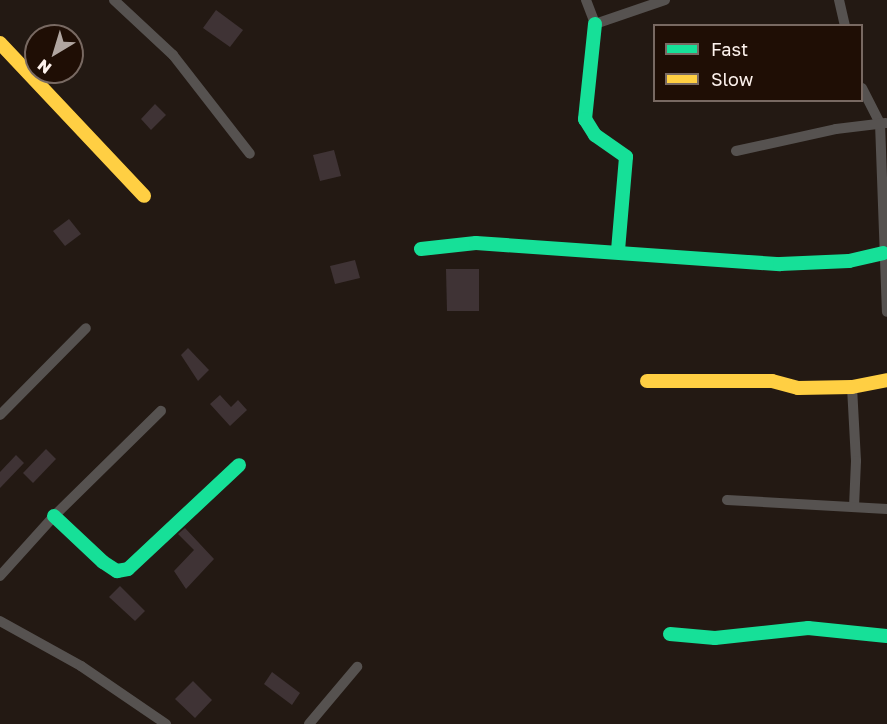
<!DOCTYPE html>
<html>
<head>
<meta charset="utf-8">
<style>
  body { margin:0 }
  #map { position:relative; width:887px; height:724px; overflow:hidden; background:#231913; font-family:"Golos Text",sans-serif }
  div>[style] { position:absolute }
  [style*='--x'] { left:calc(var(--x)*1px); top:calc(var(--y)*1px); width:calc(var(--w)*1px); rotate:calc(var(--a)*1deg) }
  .building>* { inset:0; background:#3f3335 }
  .street>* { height:10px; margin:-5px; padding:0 5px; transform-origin:5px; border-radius:5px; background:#565250 }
  .fast>* { height:14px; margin:-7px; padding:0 7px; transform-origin:7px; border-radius:7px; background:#16e098 }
  .slow>* { height:14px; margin:-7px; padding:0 7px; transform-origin:7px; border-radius:7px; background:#ffcf43 }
  span { translate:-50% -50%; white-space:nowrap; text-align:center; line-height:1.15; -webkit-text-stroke:4.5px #1f0e05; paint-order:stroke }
  .legend { position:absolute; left:653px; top:24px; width:210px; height:78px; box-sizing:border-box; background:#1f0e05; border:2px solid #786962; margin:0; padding:8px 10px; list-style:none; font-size:18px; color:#fdf2ed }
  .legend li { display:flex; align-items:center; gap:12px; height:30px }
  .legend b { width:30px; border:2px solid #786962 }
  .north { position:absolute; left:24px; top:24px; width:60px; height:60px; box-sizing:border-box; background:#1f0e05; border:2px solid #786962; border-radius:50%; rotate:218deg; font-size:16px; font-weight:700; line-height:24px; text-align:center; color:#fdf2ed }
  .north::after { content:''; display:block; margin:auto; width:21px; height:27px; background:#b1a6a1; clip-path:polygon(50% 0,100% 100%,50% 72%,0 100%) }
</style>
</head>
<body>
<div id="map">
  <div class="building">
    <div style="clip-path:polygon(216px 10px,243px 30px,230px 47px,203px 28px)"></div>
    <div style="clip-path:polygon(155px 104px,166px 115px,151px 130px,141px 119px)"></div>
    <div style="clip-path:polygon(334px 150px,341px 176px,320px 181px,313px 155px)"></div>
    <div style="clip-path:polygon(69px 219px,81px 234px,65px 246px,53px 231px)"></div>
    <div style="clip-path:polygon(355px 260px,360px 278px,335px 284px,330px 266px)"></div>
    <div style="clip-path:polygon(446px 269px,479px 269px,479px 311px,447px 311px)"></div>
    <div style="clip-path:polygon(188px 348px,209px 370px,198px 381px,181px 355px)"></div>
    <div style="clip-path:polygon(220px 395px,231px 407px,238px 400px,247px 410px,230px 426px,210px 404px)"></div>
    <div style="clip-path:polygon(46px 449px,56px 459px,33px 483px,23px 473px)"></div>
    <div style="clip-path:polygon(16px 455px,24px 463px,0 488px,0 472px)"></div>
    <div style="clip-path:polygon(185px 528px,214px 559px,186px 589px,174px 571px,194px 550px,178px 534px)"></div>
    <div style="clip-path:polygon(120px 586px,145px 611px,135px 621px,109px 597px)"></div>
    <div style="clip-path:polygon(272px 672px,300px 693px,292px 705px,264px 684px)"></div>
    <div style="clip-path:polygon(193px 681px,212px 700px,195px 718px,175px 699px)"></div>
  </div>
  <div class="street">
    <div style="--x:114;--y:0;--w:81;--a:43"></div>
    <div style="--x:173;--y:55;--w:125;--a:52.1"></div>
    <div style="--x:586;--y:0;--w:26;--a:69"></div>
    <div style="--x:595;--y:24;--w:74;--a:-18.9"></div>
    <div style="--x:839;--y:0;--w:27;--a:77"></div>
    <div style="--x:862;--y:88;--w:39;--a:63"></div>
    <div style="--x:880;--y:123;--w:189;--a:87.9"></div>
    <div style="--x:736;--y:151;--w:102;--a:-12.4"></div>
    <div style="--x:836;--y:129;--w:50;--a:-6.8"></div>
    <div style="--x:852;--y:387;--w:74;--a:86.9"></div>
    <div style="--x:856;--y:461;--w:45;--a:92.5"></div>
    <div style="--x:0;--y:415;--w:122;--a:-45.3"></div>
    <div style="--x:727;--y:500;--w:160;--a:3.2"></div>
    <div style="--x:0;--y:576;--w:81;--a:-48"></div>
    <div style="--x:54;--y:516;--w:150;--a:-44.5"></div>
    <div style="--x:0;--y:621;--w:93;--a:29.1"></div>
    <div style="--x:81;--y:666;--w:103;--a:34.3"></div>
    <div style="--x:309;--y:724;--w:75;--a:-49.9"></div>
  </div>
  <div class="fast">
    <div style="--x:595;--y:24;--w:96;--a:96"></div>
    <div style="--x:585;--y:119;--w:19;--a:58"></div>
    <div style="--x:595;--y:135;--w:38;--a:35"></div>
    <div style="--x:626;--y:157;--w:94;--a:94.9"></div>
    <div style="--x:421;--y:249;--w:55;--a:-6.2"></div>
    <div style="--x:476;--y:243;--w:305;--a:4"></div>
    <div style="--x:780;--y:264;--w:69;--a:-2.5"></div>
    <div style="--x:849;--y:261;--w:35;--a:-13"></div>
    <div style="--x:54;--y:516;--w:67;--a:43.2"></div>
    <div style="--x:103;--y:562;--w:17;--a:33"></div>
    <div style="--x:117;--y:571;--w:11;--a:-10"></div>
    <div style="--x:128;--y:569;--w:152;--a:-43.1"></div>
    <div style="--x:670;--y:634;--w:45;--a:5.1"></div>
    <div style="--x:715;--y:638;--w:94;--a:-6.1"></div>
    <div style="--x:808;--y:628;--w:79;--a:5.8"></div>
  </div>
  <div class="slow">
    <div style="--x:0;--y:43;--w:210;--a:46.7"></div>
    <div style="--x:647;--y:381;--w:125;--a:0"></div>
    <div style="--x:772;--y:381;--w:27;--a:15"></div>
    <div style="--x:798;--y:388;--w:54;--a:-1.1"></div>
    <div style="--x:852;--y:387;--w:36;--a:-11"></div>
  </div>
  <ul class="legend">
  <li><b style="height:8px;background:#16e098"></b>Fast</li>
  <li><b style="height:8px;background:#ffcf43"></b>Slow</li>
  </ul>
  <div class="north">N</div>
</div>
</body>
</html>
